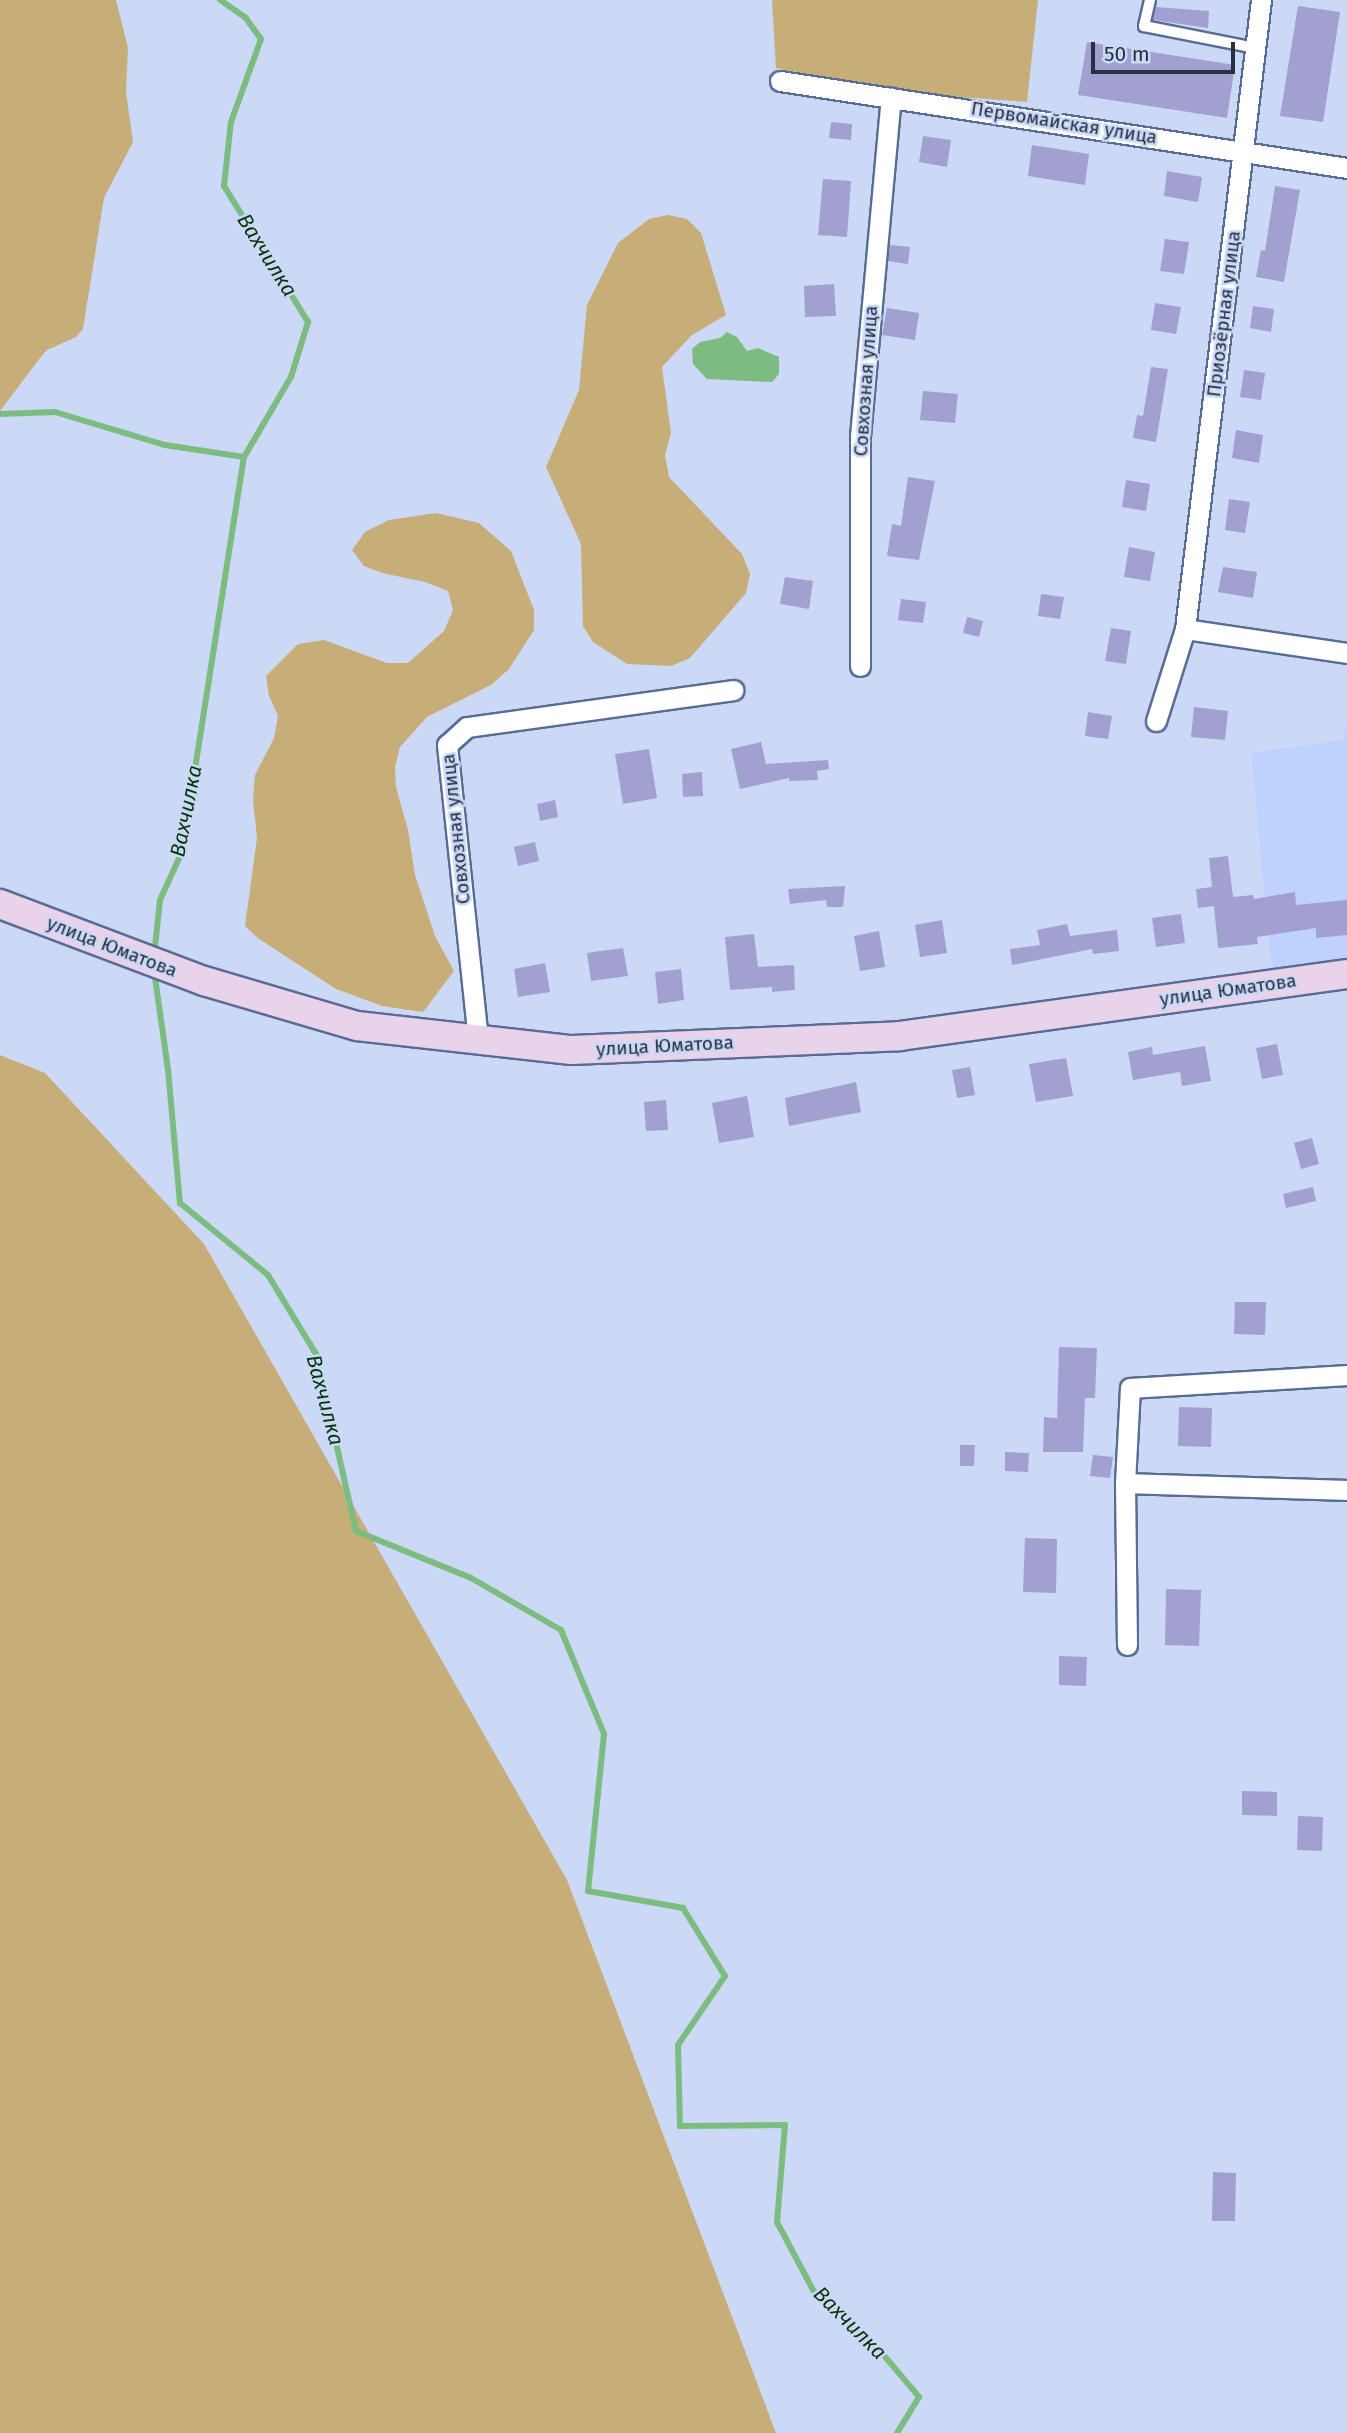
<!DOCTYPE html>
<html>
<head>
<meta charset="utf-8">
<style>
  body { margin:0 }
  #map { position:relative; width:1347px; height:2433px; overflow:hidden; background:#ccd9f6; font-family:"Fira Sans",sans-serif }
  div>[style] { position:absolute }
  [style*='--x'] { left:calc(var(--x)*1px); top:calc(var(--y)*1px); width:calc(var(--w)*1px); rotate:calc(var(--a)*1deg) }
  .built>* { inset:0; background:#bed2fd }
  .green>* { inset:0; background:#c7ae79 }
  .water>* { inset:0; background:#7dbc80 }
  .stream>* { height:6px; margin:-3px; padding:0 3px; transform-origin:3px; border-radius:3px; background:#7dbc80 }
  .building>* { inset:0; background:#a1a0d0 }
  .roads { filter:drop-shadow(2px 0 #596c96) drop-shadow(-2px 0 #596c96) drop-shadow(0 2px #596c96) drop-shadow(0 -2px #596c96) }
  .lane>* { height:10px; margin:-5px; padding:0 5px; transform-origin:5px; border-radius:5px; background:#fff }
  .street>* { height:19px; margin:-9.5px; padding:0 9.5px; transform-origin:9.5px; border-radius:9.5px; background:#fff }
  .secondary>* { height:28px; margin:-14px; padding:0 14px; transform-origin:14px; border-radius:14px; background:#e8d3ea }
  span { translate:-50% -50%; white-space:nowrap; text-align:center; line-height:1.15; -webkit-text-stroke:5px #ccd9f6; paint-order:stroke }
  .street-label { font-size:19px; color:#273042 }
  .water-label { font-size:21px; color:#05350d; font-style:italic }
  .scale { position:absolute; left:1091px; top:42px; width:144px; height:32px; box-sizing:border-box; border:4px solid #273042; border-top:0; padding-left:9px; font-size:21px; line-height:24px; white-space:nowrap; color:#273042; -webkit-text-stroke:5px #ccd9f6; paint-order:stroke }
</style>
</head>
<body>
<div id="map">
  <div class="built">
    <div style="clip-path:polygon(1347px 718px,1347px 957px,1272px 969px,1251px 753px,1344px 740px)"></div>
  </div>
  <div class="green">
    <div style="clip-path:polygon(0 0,116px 0,128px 48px,126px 92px,133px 142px,104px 198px,83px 329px,76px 337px,47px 350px,40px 358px,0 411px)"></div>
    <div style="clip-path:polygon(772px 0,1038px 0,1027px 102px,902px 93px,776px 68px)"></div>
    <div style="clip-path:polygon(668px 215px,687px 219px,701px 233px,726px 315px,692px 335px,662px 367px,671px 433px,665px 455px,669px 477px,742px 554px,750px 574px,746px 593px,690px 658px,671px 666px,627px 664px,593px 642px,583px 626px,581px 544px,546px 467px,579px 390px,587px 305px,618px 243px,649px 219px)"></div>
    <div style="clip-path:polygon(436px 513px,479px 523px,511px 551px,534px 610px,534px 630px,509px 669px,491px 685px,427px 717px,400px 747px,395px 767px,396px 787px,408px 830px,415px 875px,435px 936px,454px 971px,423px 1012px,382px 1006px,336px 989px,259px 939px,245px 926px,257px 838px,253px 799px,255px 775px,274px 738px,278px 716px,269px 696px,266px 676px,298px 644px,324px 640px,387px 663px,408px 663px,444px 631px,453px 610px,448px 591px,425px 582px,382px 573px,364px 566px,352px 550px,365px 532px,389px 520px)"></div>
    <div style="clip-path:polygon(0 1055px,45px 1073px,204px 1244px,567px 1880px,776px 2433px,0 2433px)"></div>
  </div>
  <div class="water">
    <div style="clip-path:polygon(727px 332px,737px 337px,747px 351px,758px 348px,779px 357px,779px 374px,772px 382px,707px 379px,693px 364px,692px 349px,700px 342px,720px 338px)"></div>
  </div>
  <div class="stream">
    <div style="--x:0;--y:414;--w:55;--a:-2.1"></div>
    <div style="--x:55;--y:412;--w:115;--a:16.7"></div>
    <div style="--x:165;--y:445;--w:80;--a:8.6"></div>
    <div style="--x:154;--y:956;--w:56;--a:-83.9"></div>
    <div style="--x:160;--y:900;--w:53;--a:-65.4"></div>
    <div style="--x:182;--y:852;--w:400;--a:-81.1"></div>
    <div style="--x:244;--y:457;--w:93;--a:-59.6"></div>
    <div style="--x:291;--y:377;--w:58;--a:-72.8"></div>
    <div style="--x:308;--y:322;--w:160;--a:-121.7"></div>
    <div style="--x:224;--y:186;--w:64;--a:-83.8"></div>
    <div style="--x:231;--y:122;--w:88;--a:-70.1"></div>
    <div style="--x:261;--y:39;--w:26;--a:-126"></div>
    <div style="--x:246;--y:18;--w:32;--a:-145"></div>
    <div style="--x:154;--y:970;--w:100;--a:82"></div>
    <div style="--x:168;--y:1069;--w:135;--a:84.9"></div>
    <div style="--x:180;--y:1203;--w:114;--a:39.3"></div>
    <div style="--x:268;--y:1275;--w:92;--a:58.7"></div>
    <div style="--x:316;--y:1354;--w:181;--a:77.3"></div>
    <div style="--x:356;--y:1531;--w:124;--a:22.2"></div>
    <div style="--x:471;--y:1578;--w:104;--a:30"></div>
    <div style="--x:561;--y:1630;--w:113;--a:67.5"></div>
    <div style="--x:604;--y:1734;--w:158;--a:95.8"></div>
    <div style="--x:588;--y:1891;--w:97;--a:10.1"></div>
    <div style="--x:683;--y:1908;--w:80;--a:58.3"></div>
    <div style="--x:725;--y:1976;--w:83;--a:124.3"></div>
    <div style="--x:678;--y:2045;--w:81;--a:88.6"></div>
    <div style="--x:680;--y:2126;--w:105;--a:-0.5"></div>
    <div style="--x:785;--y:2125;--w:97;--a:94.7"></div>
    <div style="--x:777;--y:2222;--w:77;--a:62.1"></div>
    <div style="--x:813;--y:2290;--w:67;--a:39.6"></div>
    <div style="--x:865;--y:2333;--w:84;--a:49.8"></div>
    <div style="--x:919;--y:2397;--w:42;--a:121.4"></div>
  </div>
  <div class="building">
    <div style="clip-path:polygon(1298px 6px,1340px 12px,1323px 122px,1280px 116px)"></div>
    <div style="clip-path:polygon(1156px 7px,1209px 11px,1208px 28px,1153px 20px)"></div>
    <div style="clip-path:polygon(1087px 42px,1235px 65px,1227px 118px,1078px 95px)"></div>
    <div style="clip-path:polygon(831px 122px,852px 124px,851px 140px,829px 138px)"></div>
    <div style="clip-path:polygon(923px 136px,951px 140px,947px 167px,919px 162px)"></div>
    <div style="clip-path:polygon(1032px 145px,1089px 154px,1085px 185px,1028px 176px)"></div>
    <div style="clip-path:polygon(1167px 171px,1202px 177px,1198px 202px,1164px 196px)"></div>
    <div style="clip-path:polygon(823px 179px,851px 181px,847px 237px,818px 235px)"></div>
    <div style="clip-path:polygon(1275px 186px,1300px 190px,1284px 282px,1256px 277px,1261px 250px,1265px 251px)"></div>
    <div style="clip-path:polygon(1165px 239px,1189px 242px,1184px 274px,1160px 271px)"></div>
    <div style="clip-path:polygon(890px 245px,910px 247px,908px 264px,888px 261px)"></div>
    <div style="clip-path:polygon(834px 284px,836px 316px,805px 317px,804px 286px)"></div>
    <div style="clip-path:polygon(1155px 303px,1181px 307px,1176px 334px,1151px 330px)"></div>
    <div style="clip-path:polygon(1253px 306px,1274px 309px,1271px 332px,1250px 328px)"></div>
    <div style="clip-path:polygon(887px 308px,919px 313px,915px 340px,882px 335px)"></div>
    <div style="clip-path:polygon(1151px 367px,1168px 369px,1156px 442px,1133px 438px,1137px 415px,1143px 416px)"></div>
    <div style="clip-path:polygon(1244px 370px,1265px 373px,1261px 400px,1240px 397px)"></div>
    <div style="clip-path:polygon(923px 391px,958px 394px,955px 423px,920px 420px)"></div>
    <div style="clip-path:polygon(1236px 430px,1263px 435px,1259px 463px,1232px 458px)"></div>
    <div style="clip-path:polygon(908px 477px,935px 481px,919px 560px,887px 556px,892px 524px,901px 526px)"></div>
    <div style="clip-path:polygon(1126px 480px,1150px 484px,1146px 511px,1122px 507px)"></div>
    <div style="clip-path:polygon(1229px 499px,1250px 502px,1245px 533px,1225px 530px)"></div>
    <div style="clip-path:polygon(1129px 547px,1155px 552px,1150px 581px,1124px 577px)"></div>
    <div style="clip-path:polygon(1223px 567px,1257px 572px,1253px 598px,1218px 592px)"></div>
    <div style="clip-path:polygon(785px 577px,813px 581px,809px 609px,780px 604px)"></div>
    <div style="clip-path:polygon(1041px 594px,1064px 597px,1060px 619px,1038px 616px)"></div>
    <div style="clip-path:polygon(901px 599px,926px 602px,923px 623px,898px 620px)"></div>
    <div style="clip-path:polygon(967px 617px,983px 621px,979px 637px,963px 633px)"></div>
    <div style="clip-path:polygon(1111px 628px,1131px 631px,1126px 664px,1105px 661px)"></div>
    <div style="clip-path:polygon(1194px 707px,1228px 711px,1225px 740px,1191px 737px)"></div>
    <div style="clip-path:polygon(1088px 712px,1112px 716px,1108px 739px,1085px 736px)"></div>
    <div style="clip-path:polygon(761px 742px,766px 764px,828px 760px,829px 769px,817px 771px,818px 780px,789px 781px,789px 778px,740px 789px,731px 749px)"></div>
    <div style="clip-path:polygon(649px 749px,657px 798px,623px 804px,615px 754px)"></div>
    <div style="clip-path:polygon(702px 772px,703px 796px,683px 797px,682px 774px)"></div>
    <div style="clip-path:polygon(555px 800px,558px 817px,540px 821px,537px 804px)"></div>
    <div style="clip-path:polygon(535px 842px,539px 861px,518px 866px,514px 847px)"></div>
    <div style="clip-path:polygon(1228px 856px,1233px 897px,1253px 895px,1254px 899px,1295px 892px,1296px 905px,1347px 900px,1347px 935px,1316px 938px,1316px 928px,1257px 937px,1258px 944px,1218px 948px,1214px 906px,1198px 908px,1196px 889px,1212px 887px,1209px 858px)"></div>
    <div style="clip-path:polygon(845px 886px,843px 907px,827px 907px,826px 900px,790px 904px,788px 889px)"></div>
    <div style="clip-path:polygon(1181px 914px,1185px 943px,1156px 947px,1152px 918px)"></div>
    <div style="clip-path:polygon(942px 920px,947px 953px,920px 957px,915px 925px)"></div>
    <div style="clip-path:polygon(1067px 924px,1070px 936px,1117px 930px,1119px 951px,1093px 954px,1092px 949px,1012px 965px,1010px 949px,1040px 945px,1037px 930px)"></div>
    <div style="clip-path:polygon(879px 931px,885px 967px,860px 971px,854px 936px)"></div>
    <div style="clip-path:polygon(754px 934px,758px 967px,794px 965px,795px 990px,772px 992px,772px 987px,730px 990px,725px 937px)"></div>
    <div style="clip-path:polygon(623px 948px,628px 976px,591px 981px,587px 953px)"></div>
    <div style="clip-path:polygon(545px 963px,550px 992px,518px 997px,514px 969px)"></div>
    <div style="clip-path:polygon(681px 969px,684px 1000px,658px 1004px,655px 972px)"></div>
    <div style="clip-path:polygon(1277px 1044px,1283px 1075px,1262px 1079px,1256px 1048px)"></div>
    <div style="clip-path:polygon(1205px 1046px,1211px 1081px,1182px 1086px,1180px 1072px,1133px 1080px,1128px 1052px,1152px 1047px,1153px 1055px)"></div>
    <div style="clip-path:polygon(1066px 1058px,1073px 1096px,1036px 1102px,1029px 1064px)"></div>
    <div style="clip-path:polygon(970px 1067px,975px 1095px,957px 1098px,952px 1070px)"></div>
    <div style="clip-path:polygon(856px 1082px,861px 1112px,789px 1126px,785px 1098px)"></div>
    <div style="clip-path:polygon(747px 1096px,754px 1137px,719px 1143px,712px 1103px)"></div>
    <div style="clip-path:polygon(666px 1100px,668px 1130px,646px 1131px,644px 1102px)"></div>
    <div style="clip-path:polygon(1312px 1138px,1319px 1164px,1301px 1169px,1294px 1143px)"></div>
    <div style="clip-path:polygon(1313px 1187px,1316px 1201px,1286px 1208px,1283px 1194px)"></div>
    <div style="clip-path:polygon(1235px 1302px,1266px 1302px,1265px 1335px,1234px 1334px)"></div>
    <div style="clip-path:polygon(1059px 1347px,1097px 1348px,1095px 1398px,1085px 1398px,1083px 1452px,1043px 1452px,1044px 1417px,1057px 1418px)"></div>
    <div style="clip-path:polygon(1179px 1407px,1212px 1408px,1211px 1447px,1178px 1446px)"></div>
    <div style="clip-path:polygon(960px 1445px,975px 1445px,974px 1466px,960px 1466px)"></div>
    <div style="clip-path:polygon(1005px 1452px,1029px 1453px,1028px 1472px,1005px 1471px)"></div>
    <div style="clip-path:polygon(1093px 1455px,1113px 1457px,1110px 1478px,1090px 1476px)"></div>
    <div style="clip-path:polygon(1025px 1538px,1057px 1539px,1056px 1593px,1023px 1592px)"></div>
    <div style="clip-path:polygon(1166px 1589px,1201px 1590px,1199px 1646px,1165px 1645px)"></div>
    <div style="clip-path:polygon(1059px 1656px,1087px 1657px,1086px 1686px,1059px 1685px)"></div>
    <div style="clip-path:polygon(1242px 1791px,1277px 1792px,1277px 1816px,1242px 1815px)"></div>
    <div style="clip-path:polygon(1298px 1816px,1323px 1817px,1322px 1851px,1297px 1850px)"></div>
    <div style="clip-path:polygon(1213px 2172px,1236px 2173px,1235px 2221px,1212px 2221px)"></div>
  </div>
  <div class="roads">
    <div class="lane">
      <div style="--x:1150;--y:0;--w:27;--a:103"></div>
      <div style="--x:1144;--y:26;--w:113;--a:11.2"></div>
    </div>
    <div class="street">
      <div style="--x:1261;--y:0;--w:634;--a:96.89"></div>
      <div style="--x:1185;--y:629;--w:164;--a:8.4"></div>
      <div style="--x:780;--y:81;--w:574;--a:8.72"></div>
      <div style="--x:860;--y:666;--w:230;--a:-90"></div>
      <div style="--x:860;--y:436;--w:340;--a:-84.8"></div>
      <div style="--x:1156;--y:721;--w:96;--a:-72.5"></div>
      <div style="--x:478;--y:1040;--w:297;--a:-96"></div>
      <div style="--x:447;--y:745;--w:27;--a:-42"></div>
      <div style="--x:467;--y:727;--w:269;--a:-7.9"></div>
      <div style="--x:1125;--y:1483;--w:95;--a:-87"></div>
      <div style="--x:1130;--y:1388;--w:217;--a:-3.4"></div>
      <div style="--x:1127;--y:1645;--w:162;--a:-90.7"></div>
      <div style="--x:1125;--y:1483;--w:222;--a:1.8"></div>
    </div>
    <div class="secondary">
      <div style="--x:0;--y:904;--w:218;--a:20.7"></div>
      <div style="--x:204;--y:981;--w:159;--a:16.4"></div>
      <div style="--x:357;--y:1026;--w:216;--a:6.4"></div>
      <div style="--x:572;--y:1050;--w:328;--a:-2.4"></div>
      <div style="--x:900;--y:1036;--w:451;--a:-7.9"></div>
    </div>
  </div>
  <div class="street-label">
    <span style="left:1064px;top:123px;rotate:9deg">Первомайская улица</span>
    <span style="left:1224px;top:314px;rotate:-83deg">Приозёрная улица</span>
    <span style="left:866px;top:381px;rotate:-86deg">Совхозная улица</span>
    <span style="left:456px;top:829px;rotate:-96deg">Совхозная улица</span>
    <span style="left:112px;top:947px;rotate:21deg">улица Юматова</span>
    <span style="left:1228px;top:990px;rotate:-8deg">улица Юматова</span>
    <span style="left:665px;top:1046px;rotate:-3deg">улица Юматова</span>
  </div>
  <div class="water-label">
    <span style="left:267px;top:255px;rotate:58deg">Вахчилка</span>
    <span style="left:186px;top:811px;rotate:-79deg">Вахчилка</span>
    <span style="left:325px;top:1400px;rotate:75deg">Вахчилка</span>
    <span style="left:850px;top:2323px;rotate:45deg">Вахчилка</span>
  </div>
  <div class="scale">50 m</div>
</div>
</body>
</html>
